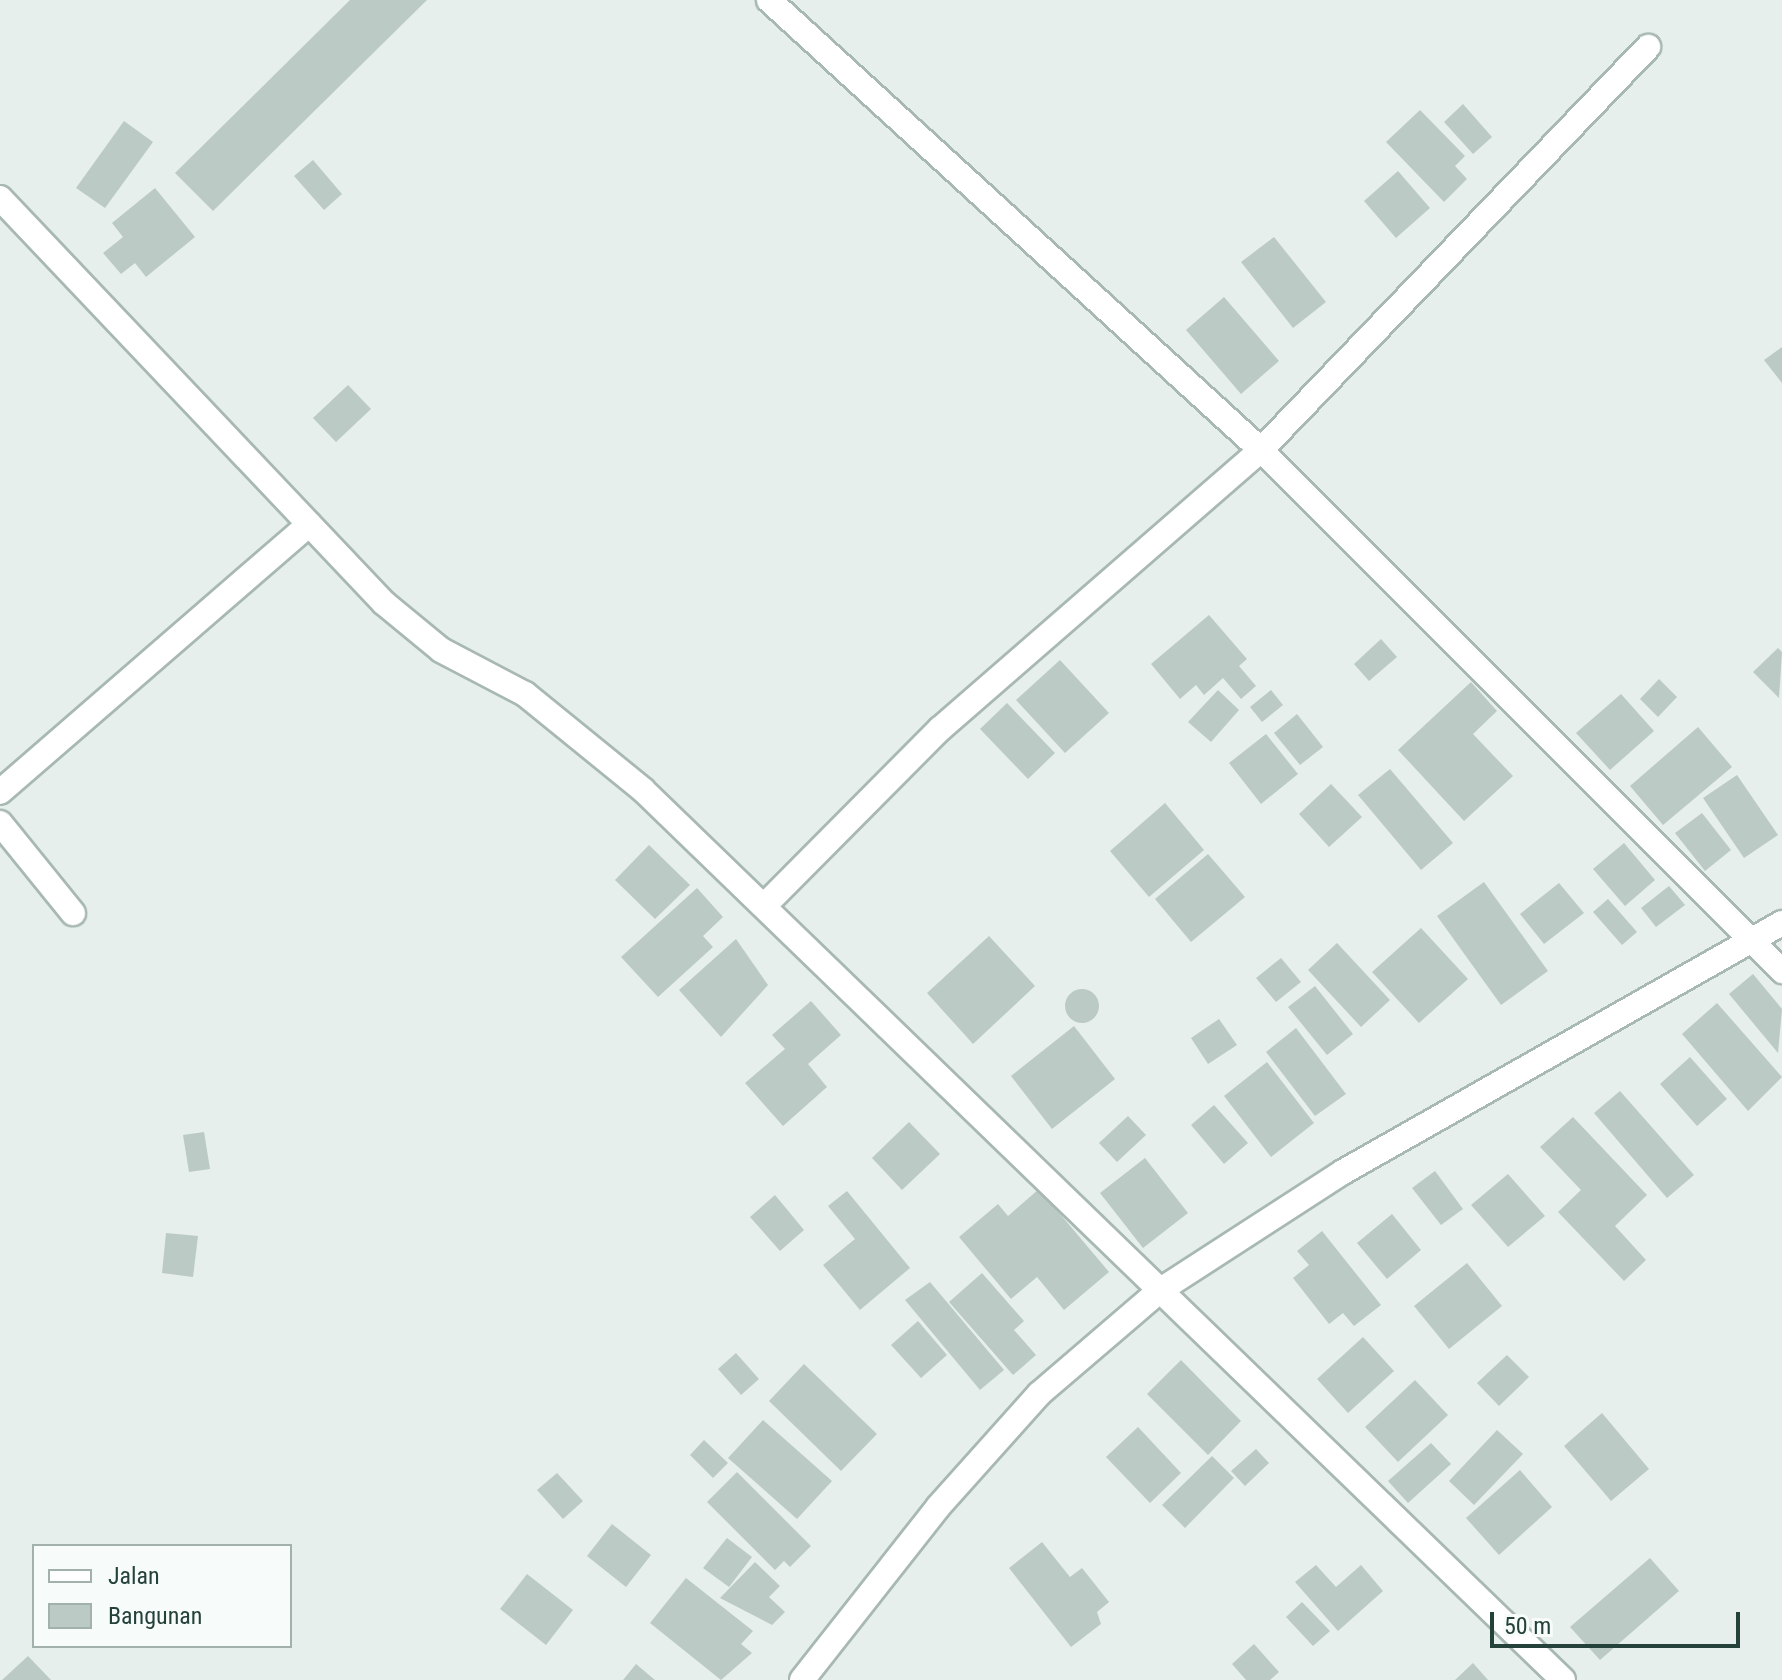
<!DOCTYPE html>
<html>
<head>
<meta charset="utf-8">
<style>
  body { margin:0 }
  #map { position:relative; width:1782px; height:1680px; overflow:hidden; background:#e6efeb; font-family:"Roboto Condensed",sans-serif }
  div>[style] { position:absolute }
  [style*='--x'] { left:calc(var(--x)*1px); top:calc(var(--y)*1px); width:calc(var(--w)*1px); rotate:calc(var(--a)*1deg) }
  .building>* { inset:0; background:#bbcac4 }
  .round { border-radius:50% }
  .roads { filter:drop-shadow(2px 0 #a8b8b2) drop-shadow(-2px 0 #a8b8b2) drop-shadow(0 2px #a8b8b2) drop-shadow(0 -2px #a8b8b2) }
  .minor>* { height:24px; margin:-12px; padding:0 12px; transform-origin:12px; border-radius:12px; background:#fff }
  span { translate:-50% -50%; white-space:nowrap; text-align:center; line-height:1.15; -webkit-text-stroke:8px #f7fbf9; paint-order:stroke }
  .legend { position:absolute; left:32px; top:1544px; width:260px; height:104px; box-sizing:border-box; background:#f7fbf9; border:2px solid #a3b1ad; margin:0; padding:10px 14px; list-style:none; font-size:24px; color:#24423a }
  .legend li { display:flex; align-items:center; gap:16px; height:40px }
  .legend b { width:40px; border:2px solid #a3b1ad }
  .scale { position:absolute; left:1490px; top:1612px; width:250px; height:36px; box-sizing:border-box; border:4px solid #24423a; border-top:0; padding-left:10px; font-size:24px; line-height:28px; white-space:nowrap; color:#24423a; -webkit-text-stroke:6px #f7fbf9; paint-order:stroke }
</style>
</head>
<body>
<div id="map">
  <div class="building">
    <div style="clip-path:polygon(350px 0,427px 0,213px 211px,175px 173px)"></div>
    <div style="clip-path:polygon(1463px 104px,1492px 137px,1473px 154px,1444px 122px)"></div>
    <div style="clip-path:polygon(1420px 110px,1465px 156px,1455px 166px,1467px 179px,1444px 202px,1386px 142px)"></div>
    <div style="clip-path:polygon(124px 121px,153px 142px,105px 208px,76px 188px)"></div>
    <div style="clip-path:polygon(313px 160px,342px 194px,324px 210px,294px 176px)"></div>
    <div style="clip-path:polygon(1398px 171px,1430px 208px,1396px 238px,1364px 201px)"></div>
    <div style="clip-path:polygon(155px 188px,195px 237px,146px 277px,135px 263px,121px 274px,103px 253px,123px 237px,112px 223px)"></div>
    <div style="clip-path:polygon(1274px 237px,1326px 302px,1293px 328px,1241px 262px)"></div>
    <div style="clip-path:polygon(1224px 297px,1279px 361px,1241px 394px,1186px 330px)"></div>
    <div style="clip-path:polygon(1782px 347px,1782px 383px,1764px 360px)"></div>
    <div style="clip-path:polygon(348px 385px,371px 409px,336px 442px,313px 418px)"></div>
    <div style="clip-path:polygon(1209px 615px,1247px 659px,1239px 666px,1256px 686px,1241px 699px,1223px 678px,1204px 695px,1196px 685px,1180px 699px,1151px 664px)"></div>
    <div style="clip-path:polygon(1381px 639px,1397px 657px,1369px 681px,1354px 664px)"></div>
    <div style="clip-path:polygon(1778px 648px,1782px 652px,1779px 698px,1753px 672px)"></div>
    <div style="clip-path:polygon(1060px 660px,1109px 713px,1065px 753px,1016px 700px)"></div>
    <div style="clip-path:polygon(1659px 679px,1677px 697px,1658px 717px,1640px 699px)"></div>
    <div style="clip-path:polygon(1471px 682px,1497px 711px,1473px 734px,1513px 776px,1464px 821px,1398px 750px)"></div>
    <div style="clip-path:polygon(1218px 690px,1239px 710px,1211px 742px,1188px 722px)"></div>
    <div style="clip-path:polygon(1271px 690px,1283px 705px,1262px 722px,1250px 707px)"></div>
    <div style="clip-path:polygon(1621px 694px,1654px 731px,1610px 770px,1576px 733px)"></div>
    <div style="clip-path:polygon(1007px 703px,1055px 753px,1028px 779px,980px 729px)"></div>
    <div style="clip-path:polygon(1297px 714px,1323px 747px,1300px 765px,1274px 733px)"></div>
    <div style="clip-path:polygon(1698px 727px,1732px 767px,1663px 825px,1630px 786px)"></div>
    <div style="clip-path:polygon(1266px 734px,1298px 774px,1261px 804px,1229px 763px)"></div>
    <div style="clip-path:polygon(1390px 769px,1453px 843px,1421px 870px,1358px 795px)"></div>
    <div style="clip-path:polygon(1737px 775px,1778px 835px,1744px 858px,1703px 798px)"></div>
    <div style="clip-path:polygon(1331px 784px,1362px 817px,1329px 847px,1299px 814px)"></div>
    <div style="clip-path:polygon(1165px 803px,1204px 850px,1149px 897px,1110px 851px)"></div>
    <div style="clip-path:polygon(1702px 813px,1731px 850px,1705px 871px,1675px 833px)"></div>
    <div style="clip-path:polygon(1624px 843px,1655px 880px,1625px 906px,1593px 869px)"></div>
    <div style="clip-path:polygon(649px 845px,690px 885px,655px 919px,615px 880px)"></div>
    <div style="clip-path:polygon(1208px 854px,1245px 897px,1191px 942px,1155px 899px)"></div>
    <div style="clip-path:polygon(1484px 882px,1548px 971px,1501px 1005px,1437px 916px)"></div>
    <div style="clip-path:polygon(1559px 883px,1584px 913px,1544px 944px,1520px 914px)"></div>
    <div style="clip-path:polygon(1669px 886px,1685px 905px,1656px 927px,1641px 908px)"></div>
    <div style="clip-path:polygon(697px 888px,723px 917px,703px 936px,713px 947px,658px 997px,621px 957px)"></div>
    <div style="clip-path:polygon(1608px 899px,1637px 932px,1622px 945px,1593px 912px)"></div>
    <div style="clip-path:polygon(1421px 928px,1468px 979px,1419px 1023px,1372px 972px)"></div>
    <div style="clip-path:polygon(989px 936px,1035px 986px,973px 1044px,927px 993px)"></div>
    <div style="clip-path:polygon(736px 939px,768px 985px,721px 1037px,679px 990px)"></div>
    <div style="clip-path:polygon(1337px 943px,1390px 1000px,1361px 1027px,1308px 970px)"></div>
    <div style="clip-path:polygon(1281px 958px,1301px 982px,1276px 1002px,1256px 978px)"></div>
    <div style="clip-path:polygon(1753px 974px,1782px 1009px,1778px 1053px,1729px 994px)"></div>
    <div style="clip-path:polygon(1315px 986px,1353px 1034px,1327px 1055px,1288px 1007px)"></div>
    <div class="round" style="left:1065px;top:989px;width:34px;height:34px"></div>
    <div style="clip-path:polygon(811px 1001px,841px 1035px,808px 1064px,827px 1087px,783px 1126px,745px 1083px,785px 1049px,772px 1035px)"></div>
    <div style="clip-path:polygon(1717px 1003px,1782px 1077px,1748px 1111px,1682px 1034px)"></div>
    <div style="clip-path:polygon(1219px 1019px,1237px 1045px,1208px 1064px,1191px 1038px)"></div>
    <div style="clip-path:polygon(1074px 1026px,1115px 1079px,1052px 1129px,1011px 1076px)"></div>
    <div style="clip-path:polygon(1296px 1028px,1346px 1094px,1315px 1116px,1266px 1052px)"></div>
    <div style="clip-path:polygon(1690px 1057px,1727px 1099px,1697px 1126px,1660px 1084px)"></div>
    <div style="clip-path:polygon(1267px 1062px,1314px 1123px,1271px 1157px,1224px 1096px)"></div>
    <div style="clip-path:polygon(1620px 1091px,1694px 1175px,1667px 1198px,1594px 1113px)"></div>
    <div style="clip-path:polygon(1214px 1105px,1248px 1143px,1224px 1164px,1191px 1125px)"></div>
    <div style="clip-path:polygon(1128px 1116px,1146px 1135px,1117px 1162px,1099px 1143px)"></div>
    <div style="clip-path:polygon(1573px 1117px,1647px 1195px,1615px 1226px,1646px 1260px,1624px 1281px,1558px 1212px,1581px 1190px,1540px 1147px)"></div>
    <div style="clip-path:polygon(909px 1122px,940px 1154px,902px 1190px,872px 1158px)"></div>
    <div style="clip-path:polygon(204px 1132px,210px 1169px,189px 1172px,183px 1135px)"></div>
    <div style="clip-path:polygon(1145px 1158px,1188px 1213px,1143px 1248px,1100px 1193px)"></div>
    <div style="clip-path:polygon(1435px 1171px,1463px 1209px,1441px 1225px,1412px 1188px)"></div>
    <div style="clip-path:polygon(1508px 1174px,1545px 1216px,1508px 1247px,1471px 1205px)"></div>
    <div style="clip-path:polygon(1039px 1189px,1109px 1272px,1064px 1310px,1037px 1277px,1011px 1299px,959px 1237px,998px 1204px,1008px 1216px)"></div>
    <div style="clip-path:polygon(847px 1191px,910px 1268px,860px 1310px,823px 1265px,855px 1239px,828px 1206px)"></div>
    <div style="clip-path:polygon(775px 1195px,804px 1230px,780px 1251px,750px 1217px)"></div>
    <div style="clip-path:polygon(1392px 1214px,1421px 1250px,1387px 1279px,1357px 1243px)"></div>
    <div style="clip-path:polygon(1322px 1231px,1381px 1305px,1354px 1326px,1343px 1313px,1329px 1324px,1293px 1278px,1309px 1265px,1297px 1251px)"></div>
    <div style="clip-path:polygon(166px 1233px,198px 1236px,193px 1277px,162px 1273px)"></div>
    <div style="clip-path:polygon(1467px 1263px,1502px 1306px,1449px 1349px,1414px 1306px)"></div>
    <div style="clip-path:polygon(982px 1273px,1024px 1321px,1014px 1330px,1036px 1355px,1013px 1375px,949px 1302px)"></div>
    <div style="clip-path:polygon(930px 1282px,1004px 1370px,980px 1390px,905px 1300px)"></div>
    <div style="clip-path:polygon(918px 1321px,947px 1355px,921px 1378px,891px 1345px)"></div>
    <div style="clip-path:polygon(1363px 1337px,1394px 1371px,1348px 1413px,1317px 1379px)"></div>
    <div style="clip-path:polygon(736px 1353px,759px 1379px,741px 1395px,718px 1369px)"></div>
    <div style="clip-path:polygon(1507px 1355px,1529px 1377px,1499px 1406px,1477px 1383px)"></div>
    <div style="clip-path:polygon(1181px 1360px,1241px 1421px,1208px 1455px,1147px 1394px)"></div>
    <div style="clip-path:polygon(804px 1364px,877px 1434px,841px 1471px,769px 1401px)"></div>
    <div style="clip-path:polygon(1415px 1380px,1448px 1415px,1398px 1462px,1365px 1427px)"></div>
    <div style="clip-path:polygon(1602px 1413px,1649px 1469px,1611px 1501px,1564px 1446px)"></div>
    <div style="clip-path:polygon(763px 1420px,832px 1481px,797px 1519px,728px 1458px)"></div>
    <div style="clip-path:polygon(1138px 1427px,1181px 1473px,1150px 1503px,1106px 1457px)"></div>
    <div style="clip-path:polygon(1497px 1430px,1523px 1454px,1474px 1505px,1449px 1481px)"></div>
    <div style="clip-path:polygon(704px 1440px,728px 1463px,713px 1478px,690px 1455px)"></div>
    <div style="clip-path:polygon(1431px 1443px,1451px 1464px,1408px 1503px,1388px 1481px)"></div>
    <div style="clip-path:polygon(1256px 1449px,1269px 1463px,1245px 1486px,1231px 1471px)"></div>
    <div style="clip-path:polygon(1212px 1456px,1234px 1478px,1185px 1528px,1162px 1505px)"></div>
    <div style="clip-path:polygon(1520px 1470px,1552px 1507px,1499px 1555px,1466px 1518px)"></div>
    <div style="clip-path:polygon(737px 1472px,811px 1546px,790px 1567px,784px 1561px,775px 1570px,707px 1502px)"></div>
    <div style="clip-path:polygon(557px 1473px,583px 1501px,563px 1519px,537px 1490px)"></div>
    <div style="clip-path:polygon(612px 1524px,651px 1555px,626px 1587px,587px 1556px)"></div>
    <div style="clip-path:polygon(727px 1538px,752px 1557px,729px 1587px,703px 1568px)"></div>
    <div style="clip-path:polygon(1042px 1542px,1070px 1577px,1082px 1568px,1109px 1602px,1097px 1612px,1101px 1624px,1071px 1647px,1009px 1568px)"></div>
    <div style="clip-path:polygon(1650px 1558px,1679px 1591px,1600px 1660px,1570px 1627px)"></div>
    <div style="clip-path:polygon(755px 1562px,780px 1586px,769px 1597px,785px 1612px,772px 1625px,720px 1598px)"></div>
    <div style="clip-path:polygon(1316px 1565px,1336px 1587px,1361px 1565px,1383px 1591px,1338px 1631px,1295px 1582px)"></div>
    <div style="clip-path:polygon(527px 1574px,573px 1610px,546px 1645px,500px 1609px)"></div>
    <div style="clip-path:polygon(686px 1578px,753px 1631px,741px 1644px,752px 1653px,721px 1680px,650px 1623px)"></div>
    <div style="clip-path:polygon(1302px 1602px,1330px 1631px,1313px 1646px,1286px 1617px)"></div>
    <div style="clip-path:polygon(1254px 1644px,1279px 1672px,1270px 1680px,1246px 1680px,1232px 1664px)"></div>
    <div style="clip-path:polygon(28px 1656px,51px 1680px,2px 1680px)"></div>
    <div style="clip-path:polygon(1473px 1663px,1488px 1680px,1455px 1680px)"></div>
    <div style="clip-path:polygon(636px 1664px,655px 1680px,623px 1680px)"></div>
  </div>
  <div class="roads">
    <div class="minor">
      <div style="--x:769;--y:0;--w:667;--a:42.45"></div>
      <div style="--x:1261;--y:450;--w:737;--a:45"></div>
      <div style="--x:0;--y:198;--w:558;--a:46.52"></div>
      <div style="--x:384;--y:603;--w:74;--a:39.5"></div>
      <div style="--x:441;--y:650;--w:95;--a:27.6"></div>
      <div style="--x:525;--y:694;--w:152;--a:39.1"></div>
      <div style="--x:643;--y:790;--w:1280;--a:44.05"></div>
      <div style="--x:0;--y:792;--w:409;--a:-40.9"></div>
      <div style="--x:0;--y:823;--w:116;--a:51"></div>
      <div style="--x:766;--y:904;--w:247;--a:-45.2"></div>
      <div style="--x:940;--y:729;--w:425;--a:-41"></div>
      <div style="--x:1261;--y:450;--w:559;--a:-46.16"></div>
      <div style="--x:802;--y:1680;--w:220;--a:-51.8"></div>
      <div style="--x:938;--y:1507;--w:152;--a:-48.2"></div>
      <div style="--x:1039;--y:1394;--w:158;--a:-40.6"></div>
      <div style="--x:1159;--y:1291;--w:219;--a:-32.9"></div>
      <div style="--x:1343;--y:1172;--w:505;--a:-29.56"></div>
    </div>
  </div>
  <ul class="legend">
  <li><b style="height:10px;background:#fff"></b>Jalan</li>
  <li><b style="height:22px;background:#bbcac4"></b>Bangunan</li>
  </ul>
  <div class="scale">50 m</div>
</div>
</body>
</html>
